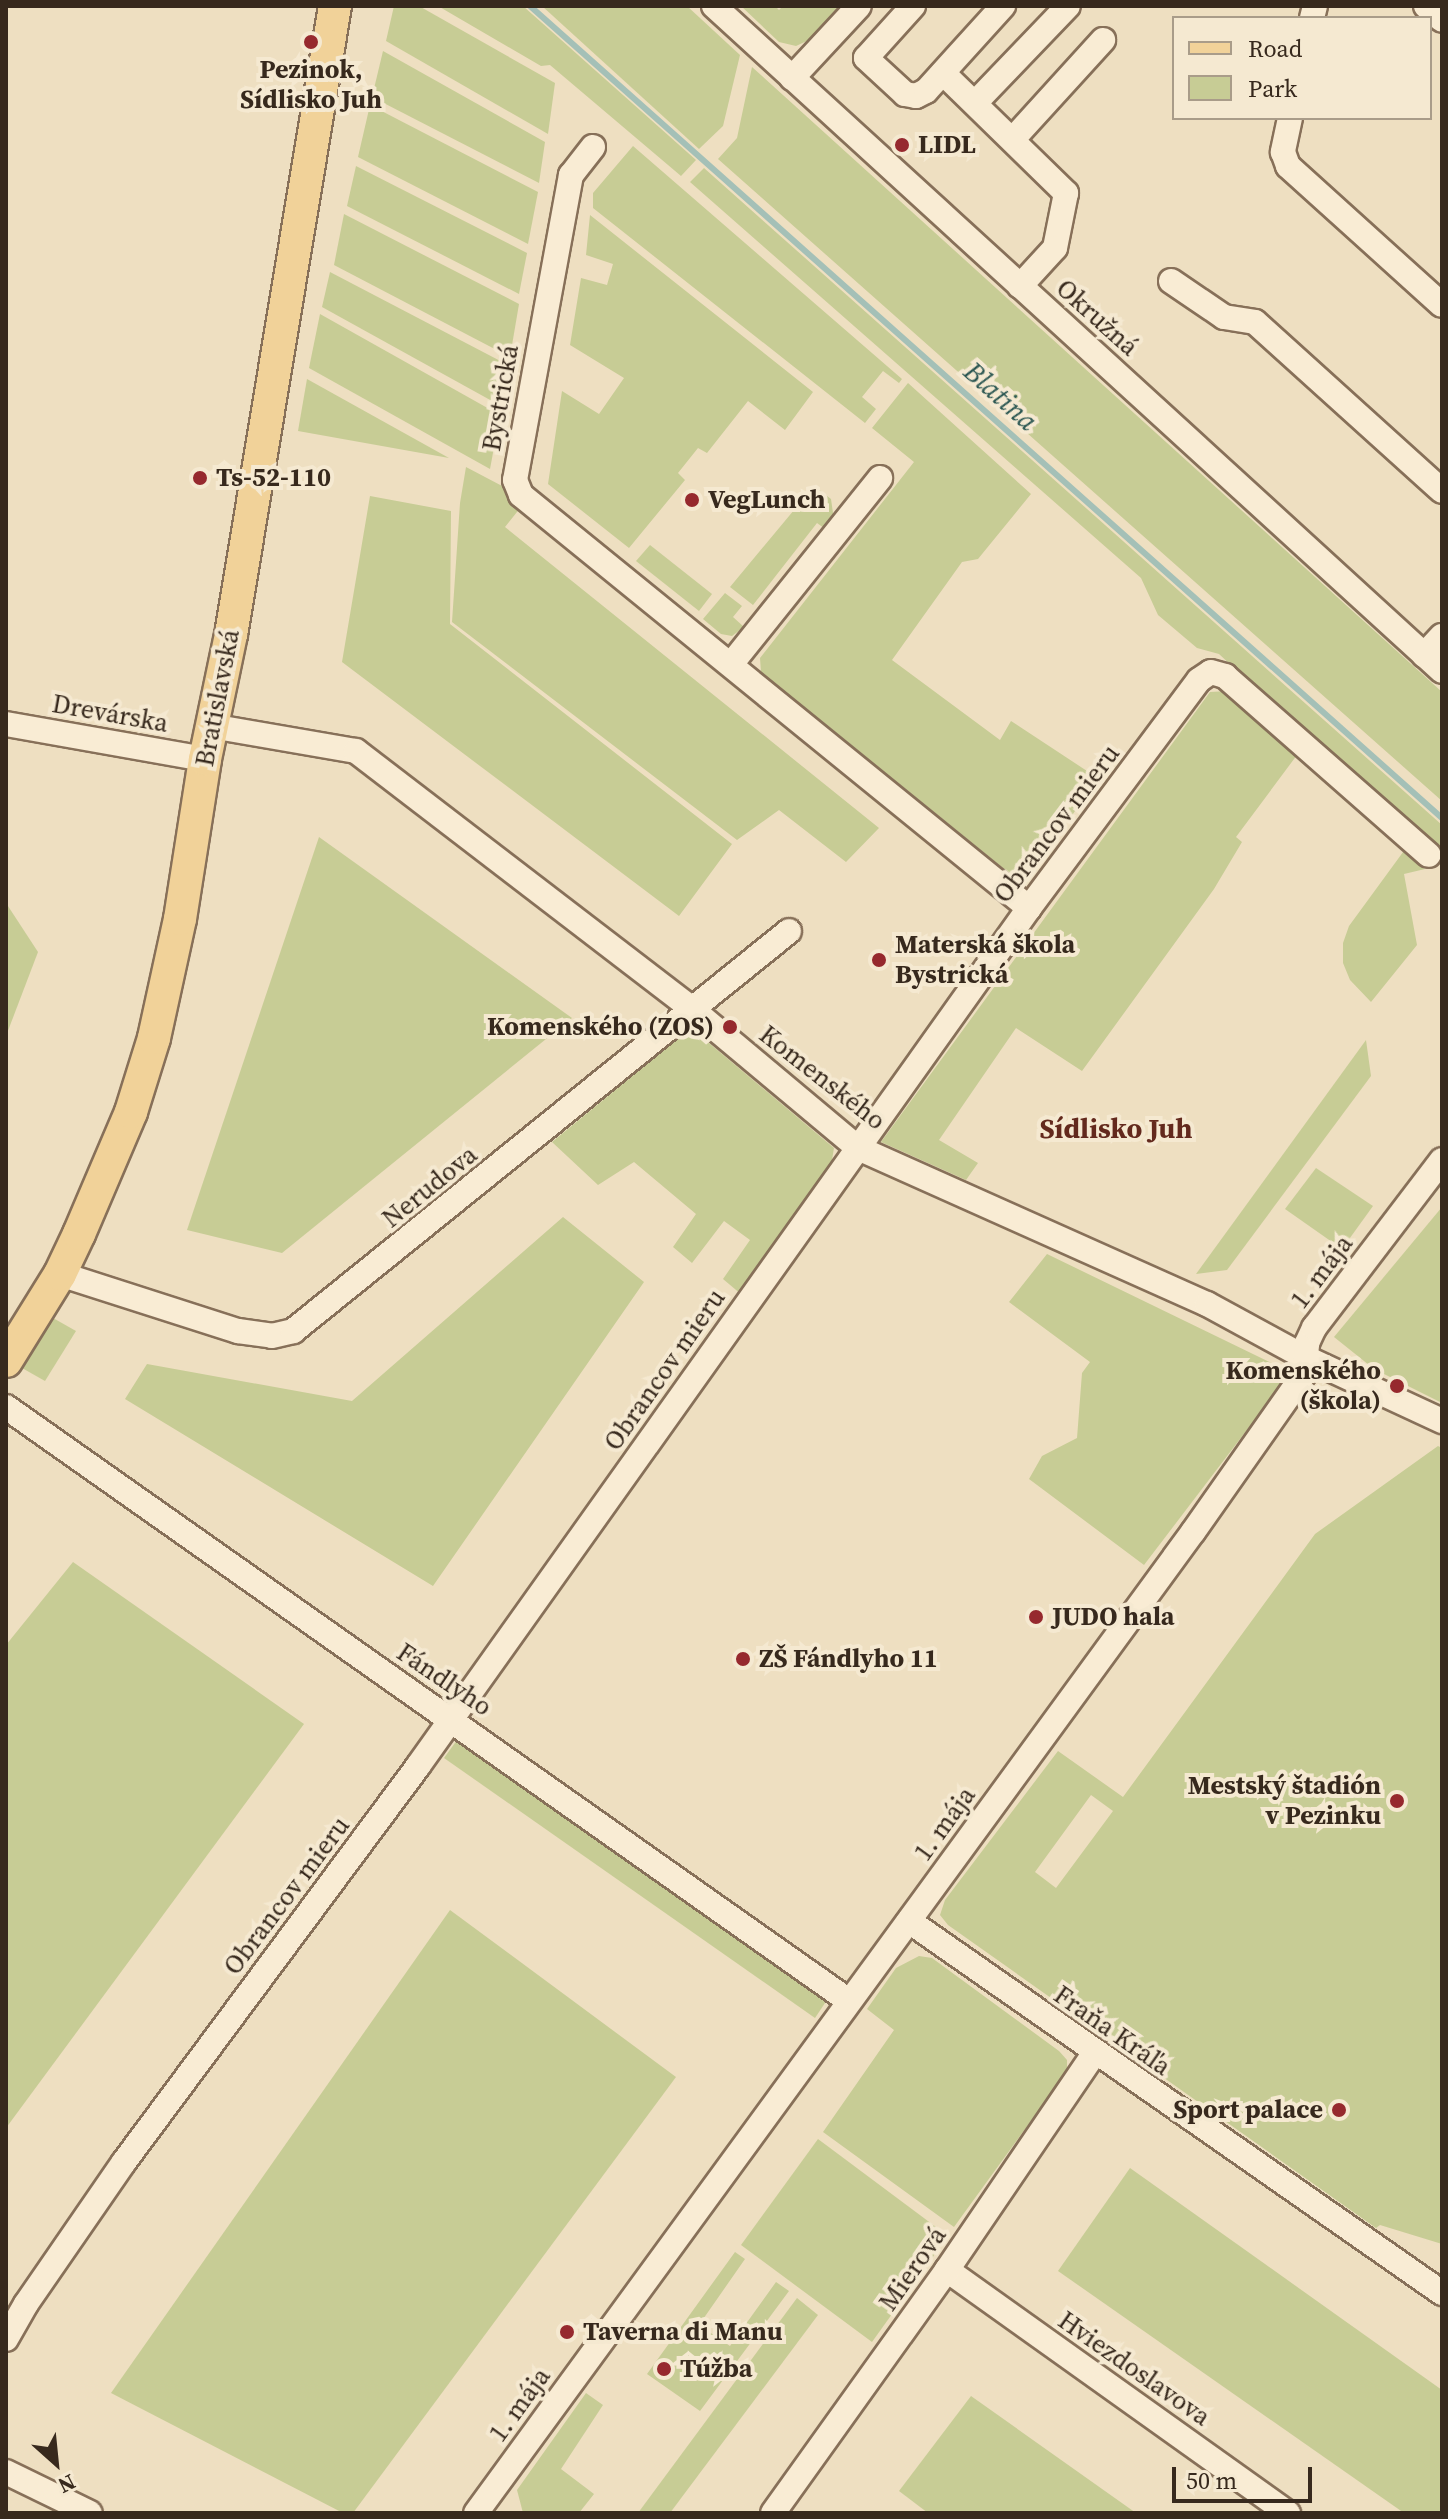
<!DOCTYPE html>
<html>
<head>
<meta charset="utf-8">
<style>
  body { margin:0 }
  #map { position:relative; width:1448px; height:2519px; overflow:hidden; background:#eedfc1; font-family:"Source Serif 4",serif }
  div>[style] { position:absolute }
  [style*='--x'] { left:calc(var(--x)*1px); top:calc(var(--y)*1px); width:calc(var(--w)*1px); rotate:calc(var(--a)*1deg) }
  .green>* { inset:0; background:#c7cc95 }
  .stream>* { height:6px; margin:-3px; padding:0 3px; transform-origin:3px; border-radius:3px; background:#a4c0b7 }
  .roads { filter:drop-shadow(2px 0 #877059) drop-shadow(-2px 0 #877059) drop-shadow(0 2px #877059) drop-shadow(0 -2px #877059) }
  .minor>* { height:24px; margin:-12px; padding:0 12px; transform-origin:12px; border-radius:12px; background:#f9ecd4 }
  .major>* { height:32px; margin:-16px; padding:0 16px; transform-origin:16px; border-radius:16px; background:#f1d299 }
  .dots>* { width:22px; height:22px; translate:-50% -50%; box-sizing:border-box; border:4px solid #f5e9d1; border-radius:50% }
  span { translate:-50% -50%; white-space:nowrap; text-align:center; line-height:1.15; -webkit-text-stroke:8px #f5e9d1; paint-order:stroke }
  .poi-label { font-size:26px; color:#37291d; font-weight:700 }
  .left { translate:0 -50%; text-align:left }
  .right { translate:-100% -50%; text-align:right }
  .street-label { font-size:26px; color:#37291d }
  .water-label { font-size:28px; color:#2c5752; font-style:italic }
  .neighbourhood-label { font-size:28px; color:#63291d; font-weight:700 }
  .frame { position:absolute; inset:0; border:8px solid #37291d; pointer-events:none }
  .legend { position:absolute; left:1172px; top:16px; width:260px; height:104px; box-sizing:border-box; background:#f5e9d1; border:2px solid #a99c89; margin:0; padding:10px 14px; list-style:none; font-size:24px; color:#37291d }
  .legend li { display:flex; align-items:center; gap:16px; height:40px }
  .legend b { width:40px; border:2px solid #a99c89 }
  .north { position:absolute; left:16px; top:2423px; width:80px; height:80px; -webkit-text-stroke:6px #f5e9d1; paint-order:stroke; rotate:153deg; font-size:22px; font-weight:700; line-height:32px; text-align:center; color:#37291d }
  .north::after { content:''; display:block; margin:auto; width:28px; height:36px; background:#37291d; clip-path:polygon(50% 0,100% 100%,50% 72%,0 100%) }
  .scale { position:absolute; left:1172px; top:2467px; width:140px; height:36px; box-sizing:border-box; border:4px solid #37291d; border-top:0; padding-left:10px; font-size:24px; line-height:28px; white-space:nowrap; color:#37291d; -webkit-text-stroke:6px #f5e9d1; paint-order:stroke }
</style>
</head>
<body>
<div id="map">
  <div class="green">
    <div style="clip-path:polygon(394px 6px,419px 6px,555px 83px,548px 134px,386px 41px)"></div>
    <div style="clip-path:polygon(438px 6px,523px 6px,696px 160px,681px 176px,550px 65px,541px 66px)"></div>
    <div style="clip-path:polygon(542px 6px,687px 6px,740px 55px,723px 126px,699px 149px)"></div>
    <div style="clip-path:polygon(741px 6px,775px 6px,779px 10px,783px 6px,841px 6px,809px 40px,796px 46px,779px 42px)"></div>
    <div style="clip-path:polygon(383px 51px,545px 142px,539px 183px,372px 97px)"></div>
    <div style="clip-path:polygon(752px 67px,1442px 692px,1442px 801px,718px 159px,737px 138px)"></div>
    <div style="clip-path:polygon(370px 105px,538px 192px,528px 244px,358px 157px)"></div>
    <div style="clip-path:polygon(633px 146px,902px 379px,899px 383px,883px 371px,862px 397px,876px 409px,865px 423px,593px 208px,593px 193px)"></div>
    <div style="clip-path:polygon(356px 166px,527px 253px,519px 294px,347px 206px)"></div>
    <div style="clip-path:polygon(704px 168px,1442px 825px,1442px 861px,1219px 654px,1197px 648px,1158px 615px,1141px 578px,690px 182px)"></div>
    <div style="clip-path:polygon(344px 214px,519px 304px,510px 357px,334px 265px)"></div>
    <div style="clip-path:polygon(590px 215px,813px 392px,785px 430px,748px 401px,707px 453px,698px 448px,678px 473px,685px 480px,629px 548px,548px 484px,562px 391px,599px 414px,624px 378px,570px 345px,581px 278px,607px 285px,613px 264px,586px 255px)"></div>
    <div style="clip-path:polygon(330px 272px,508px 365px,501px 406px,322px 307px)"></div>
    <div style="clip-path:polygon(320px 314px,500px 415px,490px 469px,309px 368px)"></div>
    <div style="clip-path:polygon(307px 379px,449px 458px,298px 431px)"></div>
    <div style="clip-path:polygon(908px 383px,1031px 494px,978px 559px,962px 562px,892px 660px,1000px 740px,1011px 721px,1087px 771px,1095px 781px,1025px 886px,761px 672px,760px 658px,914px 462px,872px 428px)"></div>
    <div style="clip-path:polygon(466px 467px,504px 487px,521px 507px,505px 527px,879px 828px,846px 862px,779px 810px,737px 840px,452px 622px,460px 503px)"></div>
    <div style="clip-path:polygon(814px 486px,831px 499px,834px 520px,828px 531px,817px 523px,753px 605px,730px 587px)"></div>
    <div style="clip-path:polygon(370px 496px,451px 511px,450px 624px,732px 844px,679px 916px,342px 662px)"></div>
    <div style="clip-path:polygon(650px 545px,712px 594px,699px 611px,636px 561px)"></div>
    <div style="clip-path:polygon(725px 593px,742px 606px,733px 617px,744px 627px,732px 636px,721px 634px,703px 619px)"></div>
    <div style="clip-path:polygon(1228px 691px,1300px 751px,1236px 837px,1242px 842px,1214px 889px,1082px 1071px,1016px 1028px,939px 1140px,978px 1163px,966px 1180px,881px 1142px,1210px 692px)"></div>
    <div style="clip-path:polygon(319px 837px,572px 1018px,282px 1253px,187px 1230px)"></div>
    <div style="clip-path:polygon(1406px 848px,1425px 869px,1404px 874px,1417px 945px,1371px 1002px,1350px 980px,1343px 963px,1343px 943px,1349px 926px)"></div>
    <div style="clip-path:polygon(6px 903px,38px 952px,6px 1036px)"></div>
    <div style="clip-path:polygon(691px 1028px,834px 1148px,831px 1166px,742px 1295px,723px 1279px,750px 1240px,724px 1221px,692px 1263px,673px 1247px,696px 1214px,634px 1162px,598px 1185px,552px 1142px)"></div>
    <div style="clip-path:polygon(1366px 1040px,1371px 1076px,1227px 1270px,1196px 1274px)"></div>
    <div style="clip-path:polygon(1316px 1168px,1373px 1206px,1342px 1249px,1285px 1209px)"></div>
    <div style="clip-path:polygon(1442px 1207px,1442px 1403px,1374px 1369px,1334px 1337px)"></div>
    <div style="clip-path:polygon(563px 1217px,644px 1282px,433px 1586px,125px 1399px,147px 1364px,352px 1401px)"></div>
    <div style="clip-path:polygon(1047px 1254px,1286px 1370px,1282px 1384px,1144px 1565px,1029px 1479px,1042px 1456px,1077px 1438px,1082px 1373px,1090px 1362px,1009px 1302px)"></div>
    <div style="clip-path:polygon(53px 1318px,76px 1331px,45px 1381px,22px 1368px)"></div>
    <div style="clip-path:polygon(evenodd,1438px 1446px,1442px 1448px,1442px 2244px,1380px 2225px,1376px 2228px,948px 1925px,940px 1915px,945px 1900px,1058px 1751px,1123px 1797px,1315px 1534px,1438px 1446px,1091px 1795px,1113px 1811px,1056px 1888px,1035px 1872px,1091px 1795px)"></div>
    <div style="clip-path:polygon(73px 1562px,304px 1724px,6px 2128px,6px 1645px)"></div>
    <div style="clip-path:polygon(460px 1736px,829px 1997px,815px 2018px,444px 1758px)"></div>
    <div style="clip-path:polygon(450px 1910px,676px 2077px,353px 2513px,343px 2513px,111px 2393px)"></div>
    <div style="clip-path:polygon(919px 1956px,932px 1958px,1059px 2051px,1067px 2060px,1067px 2071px,954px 2227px,823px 2132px,894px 2030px,867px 2009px,896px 1968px)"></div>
    <div style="clip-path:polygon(818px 2139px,948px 2236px,872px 2342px,741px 2245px)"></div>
    <div style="clip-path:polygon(1130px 2168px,1442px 2390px,1442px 2513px,1404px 2513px,1058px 2271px)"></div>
    <div style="clip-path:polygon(735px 2252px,745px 2259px,699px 2325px,730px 2346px,776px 2282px,789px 2291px,700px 2411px,647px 2374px)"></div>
    <div style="clip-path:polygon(797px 2298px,818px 2315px,670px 2513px,638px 2513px)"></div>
    <div style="clip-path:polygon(586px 2393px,603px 2405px,561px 2469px,594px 2494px,579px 2513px,523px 2513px,517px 2490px)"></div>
    <div style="clip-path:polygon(971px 2396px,1136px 2513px,928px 2513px,899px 2491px)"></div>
  </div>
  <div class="stream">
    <div style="--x:530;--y:6;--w:1221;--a:41.68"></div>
  </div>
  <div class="roads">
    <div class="minor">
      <div style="--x:714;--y:6;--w:986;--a:42.41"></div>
      <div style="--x:913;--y:6;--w:70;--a:132.1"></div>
      <div style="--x:866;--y:58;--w:53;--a:42.7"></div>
      <div style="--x:905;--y:94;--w:11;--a:10"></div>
      <div style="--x:916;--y:96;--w:11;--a:-27"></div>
      <div style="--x:926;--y:91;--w:115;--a:-47.8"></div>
      <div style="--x:1426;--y:6;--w:21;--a:41"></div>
      <div style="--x:1312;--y:18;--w:12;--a:-76"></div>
      <div style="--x:943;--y:73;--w:172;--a:44.3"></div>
      <div style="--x:1066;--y:193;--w:56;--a:101.3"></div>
      <div style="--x:1055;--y:248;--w:52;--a:132.6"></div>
      <div style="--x:792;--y:78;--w:98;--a:-47.1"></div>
      <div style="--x:975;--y:103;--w:134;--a:-46.2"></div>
      <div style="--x:1290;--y:118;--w:35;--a:102"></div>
      <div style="--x:1283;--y:152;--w:15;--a:70"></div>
      <div style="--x:1288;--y:166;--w:207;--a:42.1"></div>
      <div style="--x:1013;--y:139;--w:134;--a:-47.7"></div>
      <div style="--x:593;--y:147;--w:36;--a:128"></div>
      <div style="--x:571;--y:175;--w:310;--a:100.4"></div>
      <div style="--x:515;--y:480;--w:16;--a:68"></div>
      <div style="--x:521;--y:495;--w:655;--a:39.11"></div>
      <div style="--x:1171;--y:281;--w:64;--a:34.2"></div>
      <div style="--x:1224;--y:317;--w:31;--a:9"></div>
      <div style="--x:1255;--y:322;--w:252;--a:42.1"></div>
      <div style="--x:1424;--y:655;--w:26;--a:-47"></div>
      <div style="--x:732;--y:663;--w:237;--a:-51.3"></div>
      <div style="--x:6;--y:724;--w:202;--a:10"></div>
      <div style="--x:211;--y:726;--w:147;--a:9.8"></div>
      <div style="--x:356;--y:751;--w:425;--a:37.5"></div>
      <div style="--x:693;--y:1010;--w:215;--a:39.9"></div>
      <div style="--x:858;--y:1148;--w:382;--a:24.1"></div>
      <div style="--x:1207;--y:1304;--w:113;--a:28.6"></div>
      <div style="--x:1306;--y:1358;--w:150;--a:24.9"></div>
      <div style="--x:60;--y:1274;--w:187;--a:17.8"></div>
      <div style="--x:238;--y:1331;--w:34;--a:8"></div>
      <div style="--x:272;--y:1336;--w:22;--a:-13"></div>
      <div style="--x:293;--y:1331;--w:637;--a:-38.88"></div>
      <div style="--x:6;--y:1407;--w:1031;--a:35.17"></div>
      <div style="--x:909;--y:1921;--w:650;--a:34.91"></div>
      <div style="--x:947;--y:2270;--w:419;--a:35.5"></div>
      <div style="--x:6;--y:2339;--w:40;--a:-60.3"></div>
      <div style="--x:26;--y:2304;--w:173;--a:-55.4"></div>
      <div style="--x:124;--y:2162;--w:493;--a:-53.4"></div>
      <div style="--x:418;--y:1766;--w:1053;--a:-54.54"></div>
      <div style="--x:1029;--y:908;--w:284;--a:-53.3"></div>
      <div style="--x:1199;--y:680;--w:14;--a:-34"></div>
      <div style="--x:1211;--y:672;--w:15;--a:16"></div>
      <div style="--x:1225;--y:676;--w:271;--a:41.3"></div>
      <div style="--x:6;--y:2472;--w:93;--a:26"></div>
      <div style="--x:476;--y:2513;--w:1215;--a:-53.84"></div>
      <div style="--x:1193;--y:1532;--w:193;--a:-54.9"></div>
      <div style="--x:1304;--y:1374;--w:31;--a:-84"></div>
      <div style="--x:1307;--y:1343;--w:17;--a:-65"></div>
      <div style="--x:1314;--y:1328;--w:211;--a:-52.7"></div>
      <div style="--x:773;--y:2513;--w:299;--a:-54.4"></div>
      <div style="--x:947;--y:2270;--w:261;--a:-55.8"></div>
    </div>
    <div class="major">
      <div style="--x:6;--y:1361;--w:102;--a:-58.2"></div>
      <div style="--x:60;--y:1274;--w:44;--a:-64.6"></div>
      <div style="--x:79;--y:1234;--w:133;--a:-66.9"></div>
      <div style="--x:131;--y:1112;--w:77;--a:-72.7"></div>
      <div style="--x:154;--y:1038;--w:122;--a:-77.7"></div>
      <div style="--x:180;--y:919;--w:162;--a:-81.1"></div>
      <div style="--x:205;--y:759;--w:127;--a:-78.2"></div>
      <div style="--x:231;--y:635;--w:638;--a:-80.61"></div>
    </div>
  </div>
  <div class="dots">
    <div style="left:311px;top:42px;background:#96292e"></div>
    <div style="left:902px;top:145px;background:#96292e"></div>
    <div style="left:200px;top:478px;background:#96292e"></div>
    <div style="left:692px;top:500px;background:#96292e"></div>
    <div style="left:879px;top:960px;background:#96292e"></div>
    <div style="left:730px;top:1027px;background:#96292e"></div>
    <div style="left:1397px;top:1386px;background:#96292e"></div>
    <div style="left:1036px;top:1617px;background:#96292e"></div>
    <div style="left:743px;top:1659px;background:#96292e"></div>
    <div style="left:1397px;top:1801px;background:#96292e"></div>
    <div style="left:1339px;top:2110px;background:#96292e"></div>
    <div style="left:567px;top:2332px;background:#96292e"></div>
    <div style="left:664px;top:2369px;background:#96292e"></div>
  </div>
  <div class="poi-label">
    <span style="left:311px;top:85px">Pezinok,<br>Sídlisko Juh</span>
    <span class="left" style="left:918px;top:145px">LIDL</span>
    <span class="left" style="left:216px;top:478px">Ts-52-110</span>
    <span class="left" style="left:708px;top:500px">VegLunch</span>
    <span class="left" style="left:895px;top:960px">Materská škola<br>Bystrická</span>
    <span class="right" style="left:714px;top:1027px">Komenského (ZOS)</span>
    <span class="right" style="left:1381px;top:1386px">Komenského<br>(škola)</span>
    <span class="left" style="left:1052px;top:1617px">JUDO hala</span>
    <span class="left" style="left:759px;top:1659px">ZŠ Fándlyho 11</span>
    <span class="right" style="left:1381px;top:1801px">Mestský štadión<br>v Pezinku</span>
    <span class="right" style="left:1323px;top:2110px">Sport palace</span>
    <span class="left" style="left:583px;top:2332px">Taverna di Manu</span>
    <span class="left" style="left:680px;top:2369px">Túžba</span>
  </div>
  <div class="street-label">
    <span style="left:1097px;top:318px;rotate:42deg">Okružná</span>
    <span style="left:501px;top:398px;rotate:-80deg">Bystrická</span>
    <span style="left:218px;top:698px;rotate:-79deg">Bratislavská</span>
    <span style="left:110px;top:714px;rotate:10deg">Drevárska</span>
    <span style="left:1057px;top:824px;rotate:-53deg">Obrancov mieru</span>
    <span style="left:822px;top:1078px;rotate:38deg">Komenského</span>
    <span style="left:430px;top:1187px;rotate:-39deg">Nerudova</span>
    <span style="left:1322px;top:1272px;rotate:-53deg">1. mája</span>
    <span style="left:665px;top:1370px;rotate:-55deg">Obrancov mieru</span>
    <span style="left:444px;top:1680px;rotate:34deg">Fándlyho</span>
    <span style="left:945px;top:1824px;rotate:-54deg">1. mája</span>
    <span style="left:287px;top:1896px;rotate:-53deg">Obrancov mieru</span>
    <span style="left:1112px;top:2031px;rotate:35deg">Fraňa Kráľa</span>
    <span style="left:913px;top:2269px;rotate:-55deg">Mierová</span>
    <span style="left:1134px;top:2369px;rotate:35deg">Hviezdoslavova</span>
    <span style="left:520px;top:2405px;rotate:-54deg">1. mája</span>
  </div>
  <div class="water-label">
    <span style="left:1001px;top:396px;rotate:42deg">Blatina</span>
  </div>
  <div class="neighbourhood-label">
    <span style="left:1116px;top:1128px">Sídlisko Juh</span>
  </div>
  <div class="frame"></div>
  <ul class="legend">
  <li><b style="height:10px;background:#f1d299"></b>Road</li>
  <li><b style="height:22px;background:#c7cc95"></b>Park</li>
  </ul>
  <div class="north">N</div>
  <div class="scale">50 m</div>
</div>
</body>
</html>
